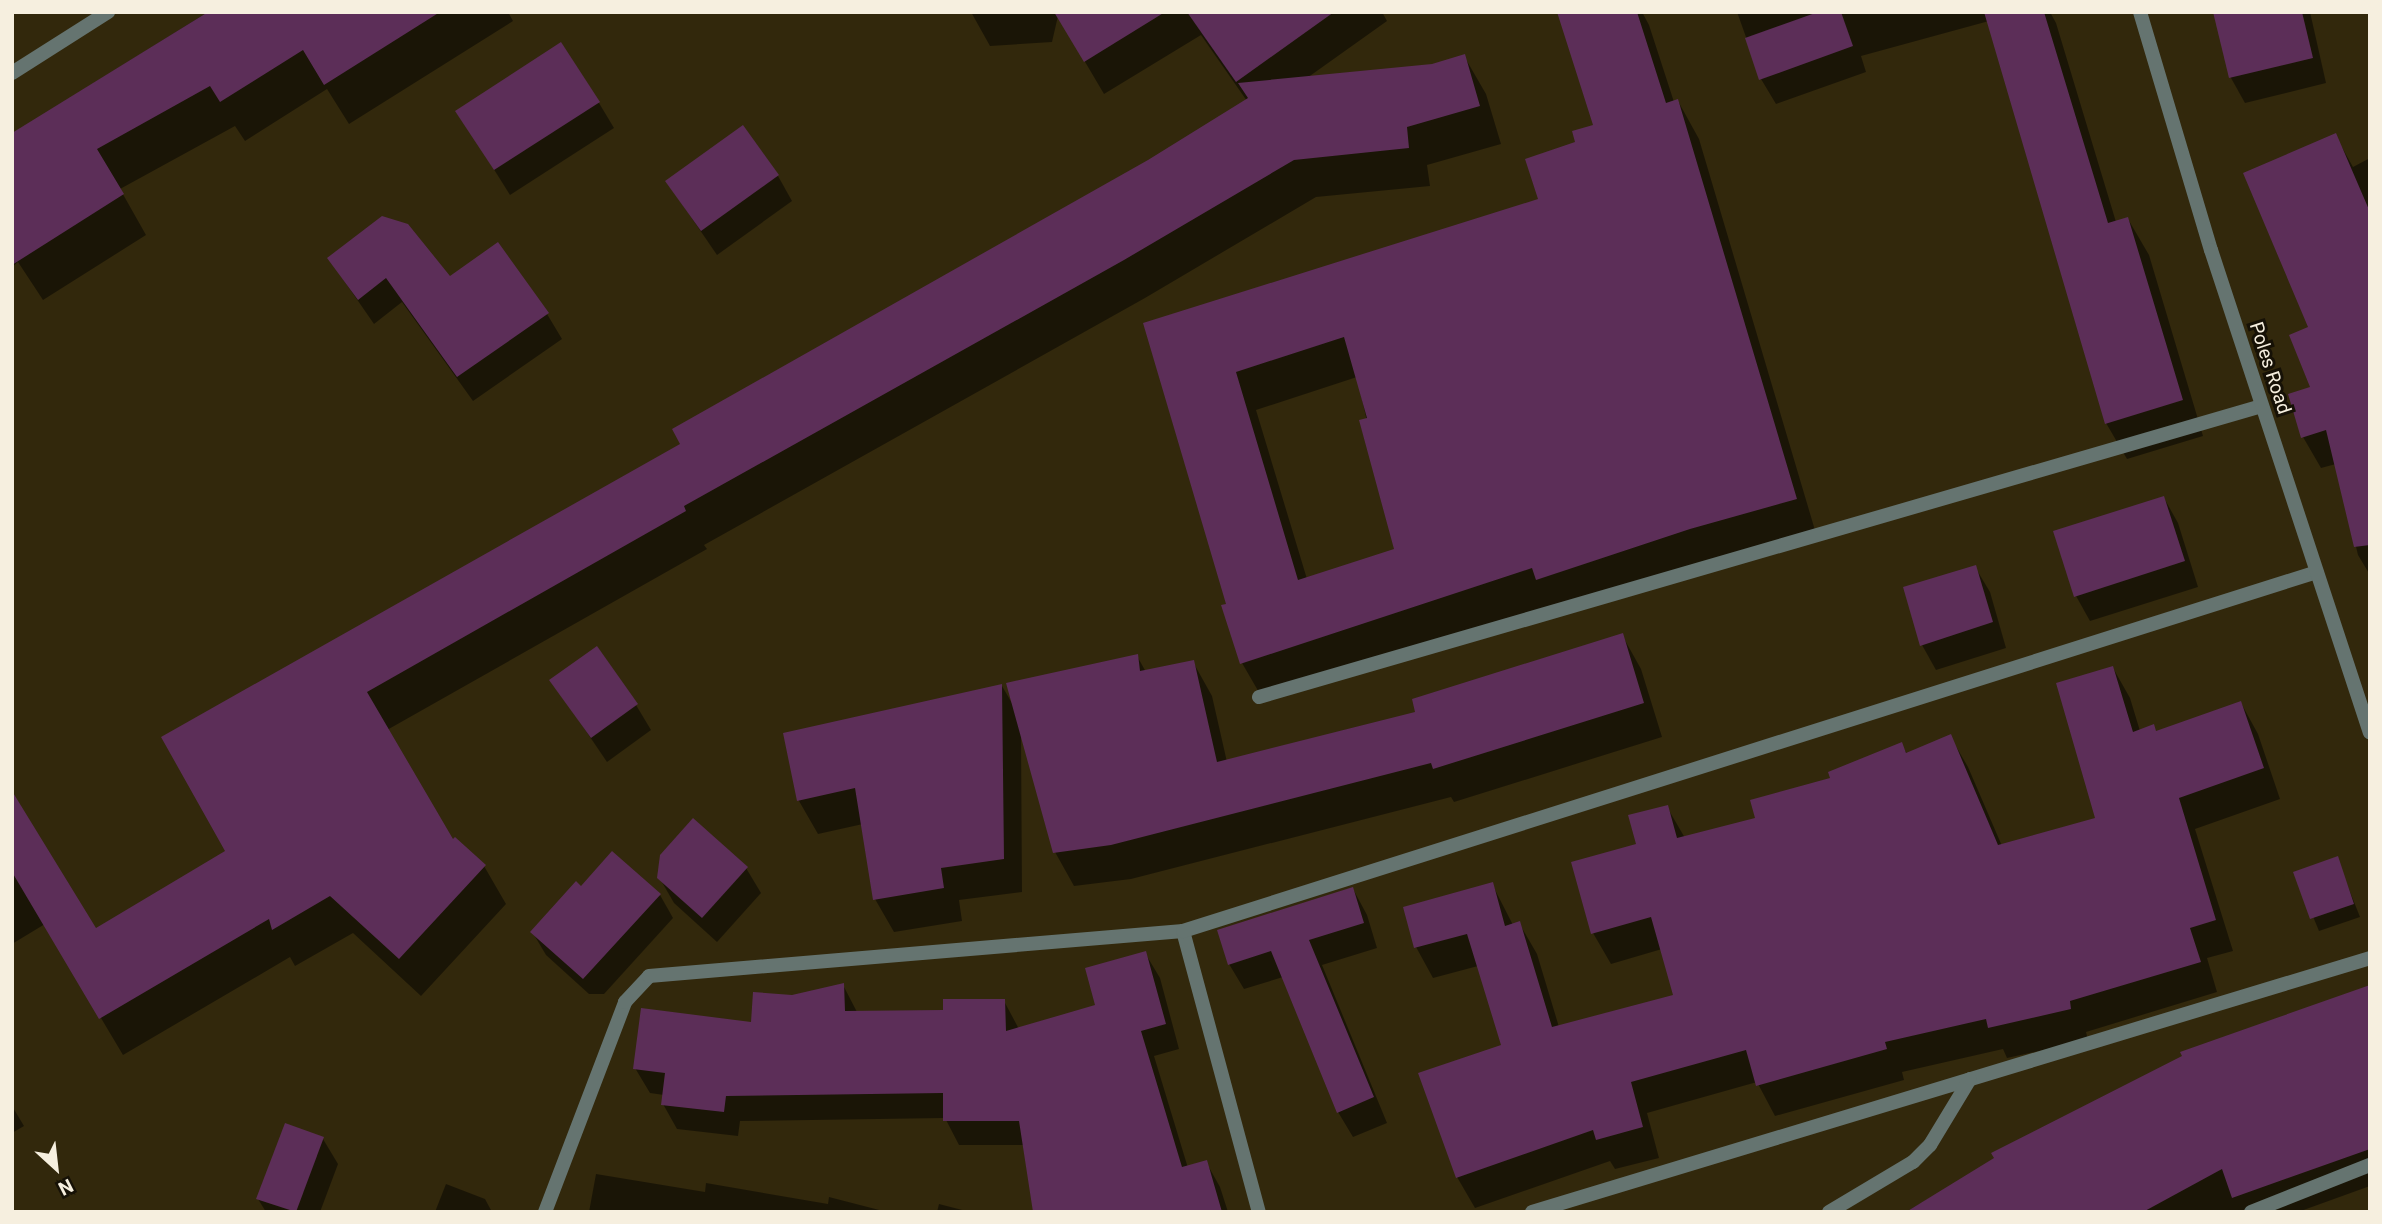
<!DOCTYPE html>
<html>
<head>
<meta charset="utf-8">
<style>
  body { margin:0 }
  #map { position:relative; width:2382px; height:1224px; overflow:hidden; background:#32280c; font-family:Roboto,sans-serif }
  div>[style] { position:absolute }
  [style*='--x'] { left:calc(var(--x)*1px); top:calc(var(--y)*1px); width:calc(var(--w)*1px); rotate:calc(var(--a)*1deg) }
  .shadow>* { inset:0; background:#0007 }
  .building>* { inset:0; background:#5c2e58 }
  .service>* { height:14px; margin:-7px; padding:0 7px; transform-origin:7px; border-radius:7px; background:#657470 }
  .minor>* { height:14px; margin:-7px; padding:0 7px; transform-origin:7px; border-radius:7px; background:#657470 }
  .tertiary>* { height:14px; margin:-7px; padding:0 7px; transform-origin:7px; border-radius:7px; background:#657470 }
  span { translate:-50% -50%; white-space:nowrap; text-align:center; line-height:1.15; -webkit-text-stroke:6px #161106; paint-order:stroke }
  .street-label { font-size:19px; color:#f6efdf }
  .frame { position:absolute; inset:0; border:14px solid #f6efdf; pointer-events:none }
  .north { position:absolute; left:21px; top:1133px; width:70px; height:70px; -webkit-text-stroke:5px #161106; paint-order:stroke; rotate:153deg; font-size:19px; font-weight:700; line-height:28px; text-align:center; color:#f6efdf }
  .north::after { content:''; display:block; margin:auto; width:24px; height:32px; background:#f6efdf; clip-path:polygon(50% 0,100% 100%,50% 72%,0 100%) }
</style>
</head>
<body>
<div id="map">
  <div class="shadow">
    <div style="clip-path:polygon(208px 12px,508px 12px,513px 21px,349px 124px,327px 89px,245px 141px,235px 126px,120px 189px,146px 235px,43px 300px,18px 262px,12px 267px,12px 134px)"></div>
    <div style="clip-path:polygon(971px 12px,1382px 12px,1387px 21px,1307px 78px,1432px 66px,1464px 56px,1486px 94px,1501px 144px,1427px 165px,1430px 186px,1316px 197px,1145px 298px,704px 545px,707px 549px,387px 730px,453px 842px,484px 866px,506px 904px,421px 996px,353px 933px,295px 966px,290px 957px,123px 1055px,45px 924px,12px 944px,12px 814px,95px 931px,227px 852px,164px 738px,683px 445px,1247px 101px,1201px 35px,1104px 94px,1058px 16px,1052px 42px,990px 46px)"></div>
    <div style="clip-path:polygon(evenodd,1559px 12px,1642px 12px,1649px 25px,1674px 102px,1678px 101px,1699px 139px,1817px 537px,1264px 701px,1242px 663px,1228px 605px,1145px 324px,1540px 200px,1578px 143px,1596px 126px,1559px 12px,1357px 377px,1396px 550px,1307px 579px,1256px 410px,1357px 377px)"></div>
    <div style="clip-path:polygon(1737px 12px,2050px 12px,2056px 23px,2116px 222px,2128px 219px,2149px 255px,2203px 436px,2127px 459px,2106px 423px,1989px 21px,1861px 56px,1866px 72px,1776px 104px,1761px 79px)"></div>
    <div style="clip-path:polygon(2215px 12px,2310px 12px,2326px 83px,2245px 103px,2231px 78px)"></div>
    <div style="clip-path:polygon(599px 103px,614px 128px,510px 195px,458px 112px)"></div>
    <div style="clip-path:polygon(2335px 135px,2353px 167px,2370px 158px,2370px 575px,2358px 555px,2336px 464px,2321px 468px,2303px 437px,2312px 388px,2311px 328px)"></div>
    <div style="clip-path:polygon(778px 176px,792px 201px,717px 255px,667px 182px)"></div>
    <div style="clip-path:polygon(329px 259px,450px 278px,547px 314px,562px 339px,473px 401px,402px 302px,374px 324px)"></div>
    <div style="clip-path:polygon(2164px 498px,2178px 523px,2198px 587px,2090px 621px,2076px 596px)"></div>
    <div style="clip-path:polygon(1975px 567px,1990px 592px,2006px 648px,1936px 670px,1922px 645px)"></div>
    <div style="clip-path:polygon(1622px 635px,1641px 669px,1662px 737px,1454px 802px,1451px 797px,1131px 879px,1074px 886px,1055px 852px,1021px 734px,1022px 892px,959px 900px,962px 921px,894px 932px,875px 899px,863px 824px,818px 834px,799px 801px,785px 734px,1002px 686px,1013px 705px,1137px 656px,1146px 672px,1193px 662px,1212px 696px,1227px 762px,1418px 713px)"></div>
    <div style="clip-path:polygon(2113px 668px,2130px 698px,2140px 731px,2157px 733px,2241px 703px,2258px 734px,2280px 799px,2195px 829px,2233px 951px,2207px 958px,2217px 992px,2086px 1032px,2088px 1040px,2007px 1058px,2003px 1049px,1902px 1072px,1904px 1080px,1775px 1116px,1757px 1082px,1647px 1113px,1659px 1158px,1615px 1169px,1610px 1161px,1475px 1208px,1457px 1177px,1503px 1046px,1478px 966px,1433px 978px,1416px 947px,1492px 884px,1513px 925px,1519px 923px,1537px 954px,1559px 1027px,1675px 996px,1662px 949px,1611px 964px,1593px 933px,1638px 845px,1667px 807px,1685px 838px,1757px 819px,1901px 744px,1907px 754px,1950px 736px,1968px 767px,2002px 846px,2097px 819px)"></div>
    <div style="clip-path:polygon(552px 681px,636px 705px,651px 730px,607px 762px)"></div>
    <div style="clip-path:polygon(2337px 859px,2360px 917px,2319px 931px,2295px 873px)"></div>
    <div style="clip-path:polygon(746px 868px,761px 893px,717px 942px,674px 903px,659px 877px)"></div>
    <div style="clip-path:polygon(581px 888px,660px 895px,673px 918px,604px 994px,589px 994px,546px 955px,533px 933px)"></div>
    <div style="clip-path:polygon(1353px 889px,1367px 915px,1377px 948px,1322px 965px,1387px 1123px,1353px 1137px,1338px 1112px,1283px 977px,1244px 989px,1229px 964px)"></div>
    <div style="clip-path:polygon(1145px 953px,1160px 978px,1179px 1049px,1154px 1056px,1188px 1168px,1206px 1162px,1220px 1187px,1228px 1212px,1035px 1212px,1024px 1145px,959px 1145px,945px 1118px,740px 1121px,738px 1136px,677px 1129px,663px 1104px,664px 1095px,650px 1093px,635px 1068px,753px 1023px,792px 997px,843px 985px,857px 1012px,945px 1012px,1004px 1001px,1019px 1029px,1097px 1006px)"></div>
    <div style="clip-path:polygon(2370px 987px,2370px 1186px,2298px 1212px,1906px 1212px,1996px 1159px)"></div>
    <div style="clip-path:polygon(12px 1106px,24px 1126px,12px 1133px)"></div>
    <div style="clip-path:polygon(323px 1139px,338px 1164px,320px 1212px,266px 1212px,258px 1199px)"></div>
    <div style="clip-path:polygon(596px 1174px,705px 1192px,706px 1183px,828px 1204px,829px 1197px,887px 1212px,589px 1212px)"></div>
    <div style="clip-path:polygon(446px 1184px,485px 1199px,492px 1212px,435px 1212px)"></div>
    <div style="clip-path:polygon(939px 1204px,970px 1212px,937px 1212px)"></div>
  </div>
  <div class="building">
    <div style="clip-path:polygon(208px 12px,440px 12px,324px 85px,303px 50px,220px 102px,210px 86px,97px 149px,124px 194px,12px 265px,12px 133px)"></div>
    <div style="clip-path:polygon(1054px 12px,1165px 12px,1084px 62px)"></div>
    <div style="clip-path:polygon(1187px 12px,1334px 12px,1236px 82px)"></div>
    <div style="clip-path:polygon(evenodd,1557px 12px,1637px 12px,1666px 103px,1678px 99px,1797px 499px,1690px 529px,1536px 580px,1532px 568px,1240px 664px,1221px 605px,1226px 604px,1143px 323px,1538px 199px,1525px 159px,1575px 142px,1572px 131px,1593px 125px,1557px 12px,1344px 337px,1367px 418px,1359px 420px,1394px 549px,1298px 580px,1236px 372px,1344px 337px)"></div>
    <div style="clip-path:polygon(1818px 12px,1841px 12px,1853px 46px,1759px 80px,1745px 38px)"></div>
    <div style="clip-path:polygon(1984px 12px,2044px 12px,2108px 223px,2128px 217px,2183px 400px,2105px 424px)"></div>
    <div style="clip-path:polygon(2213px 12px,2302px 12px,2313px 58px,2229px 78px)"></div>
    <div style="clip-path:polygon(561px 42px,600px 102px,494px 170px,455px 111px)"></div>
    <div style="clip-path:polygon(1465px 54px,1480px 106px,1407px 127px,1409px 148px,1294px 160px,1124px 260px,684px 506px,686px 511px,367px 692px,453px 839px,455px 837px,486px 865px,399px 959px,330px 896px,272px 930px,269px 919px,99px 1019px,12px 872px,12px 791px,96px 928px,225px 851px,161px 737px,680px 444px,672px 429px,1148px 160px,1248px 98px,1238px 83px,1432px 64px)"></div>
    <div style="clip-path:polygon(743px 125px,779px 175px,701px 231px,665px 181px)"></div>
    <div style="clip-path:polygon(2336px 133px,2370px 212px,2370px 545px,2354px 547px,2326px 430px,2301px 438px,2288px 394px,2310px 387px,2289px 335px,2308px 327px,2243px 173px)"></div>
    <div style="clip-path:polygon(382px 216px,408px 224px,450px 276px,498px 242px,549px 313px,457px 377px,386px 278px,358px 300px,327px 258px)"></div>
    <div style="clip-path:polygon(2164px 496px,2185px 561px,2074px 597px,2053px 531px)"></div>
    <div style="clip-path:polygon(1976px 565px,1993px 622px,1920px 646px,1903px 587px)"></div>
    <div style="clip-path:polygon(1623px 633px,1644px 703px,1433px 769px,1431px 763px,1111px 845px,1053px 853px,1006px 683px,1138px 654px,1140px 671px,1194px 660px,1217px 762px,1415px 712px,1412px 699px)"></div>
    <div style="clip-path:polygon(597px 646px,638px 704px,591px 738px,549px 680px)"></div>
    <div style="clip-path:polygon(2113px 666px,2133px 732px,2154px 724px,2156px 731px,2241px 701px,2264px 768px,2179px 798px,2216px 920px,2190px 928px,2201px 962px,2070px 1001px,2071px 1009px,1988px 1028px,1986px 1019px,1885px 1042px,1887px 1049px,1756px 1086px,1746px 1050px,1631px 1082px,1643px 1127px,1596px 1140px,1593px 1130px,1456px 1178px,1418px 1073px,1501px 1045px,1467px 934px,1414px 948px,1403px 907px,1493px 882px,1505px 926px,1520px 921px,1552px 1027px,1673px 995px,1651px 917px,1591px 934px,1571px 862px,1636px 844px,1628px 815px,1668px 805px,1677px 838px,1755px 818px,1750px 800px,1830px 778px,1828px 772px,1902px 742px,1906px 753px,1951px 734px,1998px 845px,2095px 818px,2056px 683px)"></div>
    <div style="clip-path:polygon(1002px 684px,1004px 859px,941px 868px,944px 888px,873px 900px,855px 788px,797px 801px,783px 733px)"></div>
    <div style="clip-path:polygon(693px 818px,748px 867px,702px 918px,657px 878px,660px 855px)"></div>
    <div style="clip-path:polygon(612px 851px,661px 894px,583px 979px,530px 932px,576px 881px,581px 886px)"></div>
    <div style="clip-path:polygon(2338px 856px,2354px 904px,2310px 919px,2293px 872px)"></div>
    <div style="clip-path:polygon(1353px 887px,1364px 923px,1309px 940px,1374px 1097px,1337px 1113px,1271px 951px,1228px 965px,1217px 930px)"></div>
    <div style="clip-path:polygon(1146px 951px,1166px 1024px,1141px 1031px,1182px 1167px,1207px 1160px,1222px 1212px,1033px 1212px,1019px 1121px,943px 1121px,943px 1093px,726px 1096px,724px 1112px,661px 1105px,665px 1073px,633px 1069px,641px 1008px,751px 1022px,753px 992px,792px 995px,844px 983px,845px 1011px,943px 1010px,943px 999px,1005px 999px,1006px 1031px,1095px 1005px,1085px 968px)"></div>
    <div style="clip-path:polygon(2370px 985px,2370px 1149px,2232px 1198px,2222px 1169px,2143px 1212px,1906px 1212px,1994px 1158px,1991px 1153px,2182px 1056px,2180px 1052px)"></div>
    <div style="clip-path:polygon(285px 1123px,324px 1137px,296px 1212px,256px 1199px)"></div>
  </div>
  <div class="service">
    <div style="--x:12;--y:73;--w:114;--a:-32.4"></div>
  </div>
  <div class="minor">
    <div style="--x:1259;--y:697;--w:1044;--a:-16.18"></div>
    <div style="--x:1183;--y:931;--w:291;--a:74.9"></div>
    <div style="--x:545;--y:1212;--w:225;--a:-69.1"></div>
    <div style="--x:625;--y:1002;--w:35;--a:-47"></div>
    <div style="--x:649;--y:976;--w:536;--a:-4.82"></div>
    <div style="--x:1183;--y:931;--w:1189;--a:-17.57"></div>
    <div style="--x:1532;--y:1212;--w:876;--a:-16.86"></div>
    <div style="--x:1829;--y:1212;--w:98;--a:-30.8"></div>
    <div style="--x:1913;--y:1162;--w:24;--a:-45"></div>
    <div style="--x:1930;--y:1145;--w:77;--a:-58.8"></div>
  </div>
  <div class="tertiary">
    <div style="--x:2140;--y:12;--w:248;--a:73.4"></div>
    <div style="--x:2211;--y:250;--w:508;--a:71.78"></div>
    <div style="--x:2251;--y:1212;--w:128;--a:-21.6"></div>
  </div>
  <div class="street-label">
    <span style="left:2270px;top:368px;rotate:72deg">Poles Road</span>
  </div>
  <div class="frame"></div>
  <div class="north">N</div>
</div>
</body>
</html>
